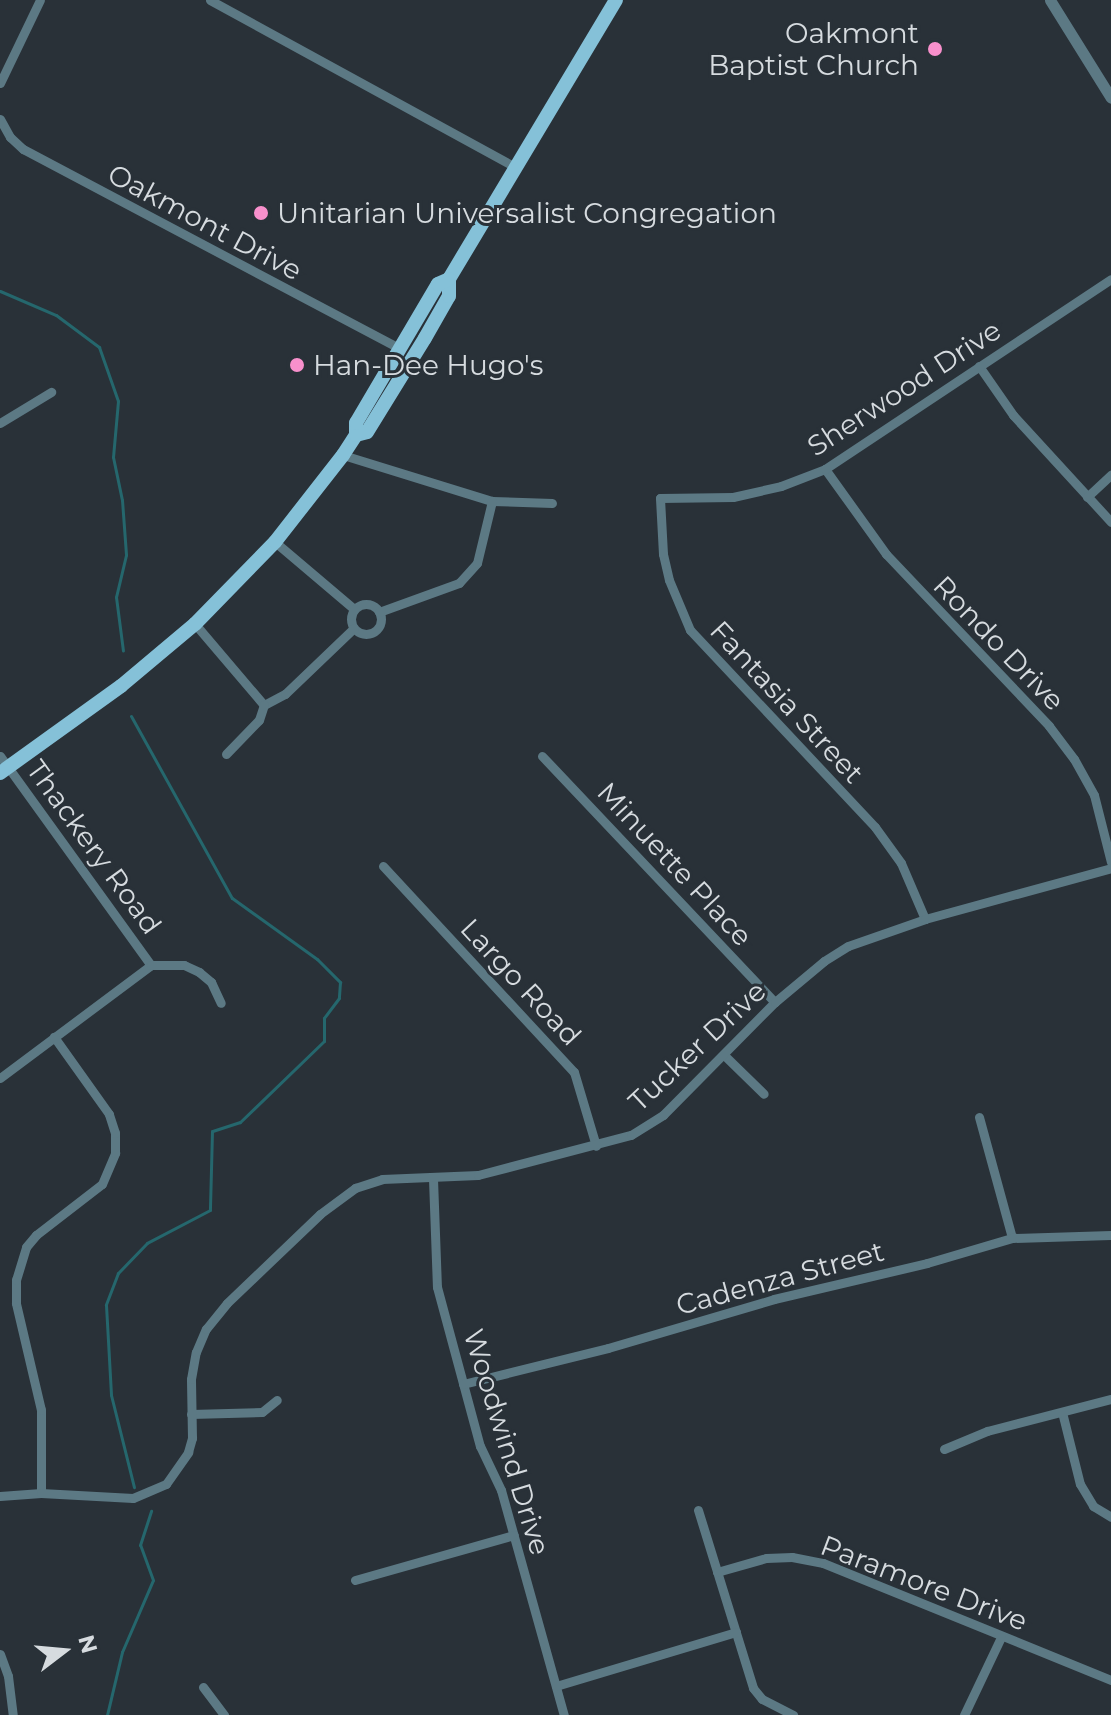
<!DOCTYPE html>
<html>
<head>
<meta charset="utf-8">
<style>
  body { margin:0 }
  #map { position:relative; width:1111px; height:1715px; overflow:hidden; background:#293138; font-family:Montserrat,sans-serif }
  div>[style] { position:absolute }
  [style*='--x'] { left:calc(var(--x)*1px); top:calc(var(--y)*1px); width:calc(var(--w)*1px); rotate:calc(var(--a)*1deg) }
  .stream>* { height:3px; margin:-1.5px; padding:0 1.5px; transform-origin:1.5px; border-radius:1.5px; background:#25676d }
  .minor>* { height:9px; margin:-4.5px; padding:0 4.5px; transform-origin:4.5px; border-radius:4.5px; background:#5c7984 }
  .minor>.ring { margin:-4.5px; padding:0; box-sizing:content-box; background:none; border:9px solid #5c7984; border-radius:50% }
  .tertiary>* { height:11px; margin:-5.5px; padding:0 5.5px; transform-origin:5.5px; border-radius:5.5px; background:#5c7984 }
  .primary>* { height:14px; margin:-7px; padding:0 7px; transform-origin:7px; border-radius:7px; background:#85c1d8 }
  .dots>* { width:22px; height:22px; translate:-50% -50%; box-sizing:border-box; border:4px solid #293138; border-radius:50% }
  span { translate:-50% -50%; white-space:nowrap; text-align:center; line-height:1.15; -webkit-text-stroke:6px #293138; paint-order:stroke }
  .poi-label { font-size:28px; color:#d6dbdf }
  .right { translate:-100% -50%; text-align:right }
  .left { translate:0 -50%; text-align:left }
  .street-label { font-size:28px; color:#d6dbdf }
  .north { position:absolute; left:24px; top:1611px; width:80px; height:80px; -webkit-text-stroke:6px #293138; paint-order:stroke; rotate:74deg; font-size:22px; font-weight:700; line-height:32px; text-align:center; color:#d6dbdf }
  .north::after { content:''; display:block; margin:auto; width:28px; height:36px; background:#d6dbdf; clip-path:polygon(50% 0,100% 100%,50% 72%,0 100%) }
</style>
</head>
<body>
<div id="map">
  <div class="stream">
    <div style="--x:0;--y:291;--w:61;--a:23.2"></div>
    <div style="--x:56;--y:315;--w:54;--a:36.7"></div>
    <div style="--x:99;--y:347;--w:57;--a:70.6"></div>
    <div style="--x:118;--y:401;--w:56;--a:95.1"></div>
    <div style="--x:113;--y:457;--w:44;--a:78.2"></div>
    <div style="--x:122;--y:500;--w:55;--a:85.8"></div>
    <div style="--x:126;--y:555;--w:43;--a:103.4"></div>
    <div style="--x:116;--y:597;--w:54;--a:82.6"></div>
    <div style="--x:131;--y:716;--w:208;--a:61"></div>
    <div style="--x:232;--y:898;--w:105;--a:35.7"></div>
    <div style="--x:317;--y:959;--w:33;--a:45"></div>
    <div style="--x:340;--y:982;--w:16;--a:94"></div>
    <div style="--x:339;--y:998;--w:25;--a:127"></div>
    <div style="--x:324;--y:1018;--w:23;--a:90"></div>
    <div style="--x:324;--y:1041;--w:117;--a:136"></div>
    <div style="--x:240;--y:1122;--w:29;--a:162"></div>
    <div style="--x:212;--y:1131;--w:79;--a:91.5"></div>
    <div style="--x:210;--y:1210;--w:71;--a:152.4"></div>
    <div style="--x:147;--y:1243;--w:42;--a:134"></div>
    <div style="--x:118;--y:1273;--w:34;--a:111"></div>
    <div style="--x:106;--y:1305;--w:90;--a:86.8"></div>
    <div style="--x:111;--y:1395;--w:95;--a:76"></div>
    <div style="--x:107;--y:1715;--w:65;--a:-76.6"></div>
    <div style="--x:122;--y:1652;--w:78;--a:-66.7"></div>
    <div style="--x:153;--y:1580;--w:37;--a:-110"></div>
    <div style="--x:140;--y:1545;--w:36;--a:-72"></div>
  </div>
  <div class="minor">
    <div style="--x:210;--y:0;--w:348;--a:28.7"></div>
    <div style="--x:0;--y:83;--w:92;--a:-64.3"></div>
    <div style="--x:0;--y:119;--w:21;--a:61"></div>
    <div style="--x:10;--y:137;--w:18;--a:43"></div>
    <div style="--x:23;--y:149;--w:427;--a:27.9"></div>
    <div style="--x:979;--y:366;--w:60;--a:55.2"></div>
    <div style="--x:1013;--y:415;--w:145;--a:47.5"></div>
    <div style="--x:0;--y:423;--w:60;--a:-31.3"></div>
    <div style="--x:343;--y:455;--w:156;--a:17.2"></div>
    <div style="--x:492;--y:501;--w:60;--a:1.9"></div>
    <div style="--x:825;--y:469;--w:105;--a:54.3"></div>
    <div style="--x:886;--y:554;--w:237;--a:46.5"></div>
    <div style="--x:1049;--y:726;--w:41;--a:52.9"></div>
    <div style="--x:1074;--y:759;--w:41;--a:60.9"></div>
    <div style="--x:1094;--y:795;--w:69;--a:75.8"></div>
    <div style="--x:1087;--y:497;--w:33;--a:-43"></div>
    <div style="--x:275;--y:542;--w:104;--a:40.3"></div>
    <div class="ring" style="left:351px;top:604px;width:21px;height:21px"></div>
    <div style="--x:379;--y:612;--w:85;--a:-19.9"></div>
    <div style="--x:459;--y:583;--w:27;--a:-48"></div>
    <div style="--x:477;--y:563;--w:64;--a:-76.4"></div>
    <div style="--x:195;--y:624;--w:106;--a:49.6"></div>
    <div style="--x:264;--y:705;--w:24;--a:-28"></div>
    <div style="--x:285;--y:694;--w:95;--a:-43.7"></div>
    <div style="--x:226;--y:754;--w:47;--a:-45.9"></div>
    <div style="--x:259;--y:720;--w:16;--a:-72"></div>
    <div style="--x:0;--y:756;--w:258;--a:54.2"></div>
    <div style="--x:542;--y:756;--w:339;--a:46.6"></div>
    <div style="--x:383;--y:866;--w:281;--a:47.2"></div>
    <div style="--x:574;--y:1072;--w:77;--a:73.4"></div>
    <div style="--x:925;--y:919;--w:61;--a:-113.2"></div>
    <div style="--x:901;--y:863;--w:44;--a:-125.8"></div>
    <div style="--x:875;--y:827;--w:270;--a:-133.2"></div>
    <div style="--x:690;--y:630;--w:54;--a:-112.8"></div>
    <div style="--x:669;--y:580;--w:27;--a:-103"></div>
    <div style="--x:663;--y:554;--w:56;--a:-93.1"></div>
    <div style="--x:660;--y:498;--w:73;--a:-0.8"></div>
    <div style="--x:733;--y:497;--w:49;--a:-12.9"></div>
    <div style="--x:781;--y:486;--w:47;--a:-21.1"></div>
    <div style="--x:825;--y:469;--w:343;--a:-33.6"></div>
    <div style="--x:725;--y:1056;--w:54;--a:44.3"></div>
    <div style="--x:0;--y:1078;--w:189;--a:-36.8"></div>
    <div style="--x:151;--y:965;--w:33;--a:0"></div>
    <div style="--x:184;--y:965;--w:17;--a:25"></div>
    <div style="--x:199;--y:972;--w:16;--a:40"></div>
    <div style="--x:211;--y:982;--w:23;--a:65"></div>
    <div style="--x:979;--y:1117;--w:125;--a:74.7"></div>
    <div style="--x:433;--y:1179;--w:108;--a:87.9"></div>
    <div style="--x:437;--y:1287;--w:165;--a:74.9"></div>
    <div style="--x:480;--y:1446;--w:49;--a:64.5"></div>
    <div style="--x:501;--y:1490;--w:234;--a:74.4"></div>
    <div style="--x:463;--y:1384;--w:149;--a:-13.9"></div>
    <div style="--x:608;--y:1348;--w:173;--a:-16.4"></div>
    <div style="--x:774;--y:1299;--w:157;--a:-13.2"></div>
    <div style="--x:927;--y:1263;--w:89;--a:-16.4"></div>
    <div style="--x:1012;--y:1238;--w:99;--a:-1.7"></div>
    <div style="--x:1062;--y:1412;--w:74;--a:76"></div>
    <div style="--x:1080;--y:1484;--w:26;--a:59"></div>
    <div style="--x:1093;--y:1506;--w:21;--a:31"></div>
    <div style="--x:191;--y:1414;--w:71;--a:-1.6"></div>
    <div style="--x:262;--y:1412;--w:19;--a:-39"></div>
    <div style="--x:944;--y:1449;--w:47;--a:-22.7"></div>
    <div style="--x:987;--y:1431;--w:128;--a:-14.5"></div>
    <div style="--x:41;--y:1493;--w:83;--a:-90"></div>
    <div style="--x:41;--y:1410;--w:110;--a:-103.2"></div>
    <div style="--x:16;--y:1303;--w:23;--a:-90"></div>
    <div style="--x:16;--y:1280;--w:34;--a:-73"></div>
    <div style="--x:26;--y:1247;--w:16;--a:-50"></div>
    <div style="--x:36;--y:1235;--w:83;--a:-37.7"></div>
    <div style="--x:102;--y:1184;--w:34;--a:-67"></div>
    <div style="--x:115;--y:1153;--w:20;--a:-90"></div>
    <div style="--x:115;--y:1133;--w:20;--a:-108"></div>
    <div style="--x:109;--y:1114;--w:95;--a:-125.5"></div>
    <div style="--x:0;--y:1496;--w:41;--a:-4.2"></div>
    <div style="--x:41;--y:1493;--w:92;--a:3.1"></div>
    <div style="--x:133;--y:1498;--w:36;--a:-23"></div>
    <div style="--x:166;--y:1484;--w:39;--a:-55"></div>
    <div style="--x:188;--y:1452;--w:15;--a:-74"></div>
    <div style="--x:192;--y:1438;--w:59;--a:-91"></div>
    <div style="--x:191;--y:1379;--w:27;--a:-80"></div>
    <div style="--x:196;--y:1352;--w:25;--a:-67"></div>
    <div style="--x:206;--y:1329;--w:33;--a:-51"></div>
    <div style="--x:227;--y:1303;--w:129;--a:-43.7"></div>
    <div style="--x:320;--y:1214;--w:44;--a:-36.6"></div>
    <div style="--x:355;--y:1188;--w:28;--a:-18"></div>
    <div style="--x:382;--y:1179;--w:96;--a:-2.4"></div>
    <div style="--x:478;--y:1175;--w:158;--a:-14.7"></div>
    <div style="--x:631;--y:1135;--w:38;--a:-32"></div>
    <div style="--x:663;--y:1115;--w:159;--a:-45.3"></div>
    <div style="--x:775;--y:1002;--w:64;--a:-39.9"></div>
    <div style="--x:824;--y:961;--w:28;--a:-32"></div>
    <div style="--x:848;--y:946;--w:82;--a:-19.3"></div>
    <div style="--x:925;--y:919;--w:193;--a:-15.3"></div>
    <div style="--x:698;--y:1510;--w:186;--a:72.8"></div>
    <div style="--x:753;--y:1688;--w:14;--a:51"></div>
    <div style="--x:762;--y:1699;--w:35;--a:27"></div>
    <div style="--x:717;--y:1572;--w:51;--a:-15.9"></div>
    <div style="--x:766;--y:1558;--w:26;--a:-2"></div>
    <div style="--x:792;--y:1557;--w:32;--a:11"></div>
    <div style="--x:823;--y:1563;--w:311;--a:22.1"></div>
    <div style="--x:355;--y:1580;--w:165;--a:-15.8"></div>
    <div style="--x:0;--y:1654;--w:23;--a:70"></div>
    <div style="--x:8;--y:1676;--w:39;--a:83"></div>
    <div style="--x:556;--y:1686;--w:188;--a:-16.7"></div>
    <div style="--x:203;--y:1687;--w:35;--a:53"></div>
    <div style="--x:964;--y:1715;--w:86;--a:-64.6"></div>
  </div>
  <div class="tertiary">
    <div style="--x:1050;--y:0;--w:115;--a:58.1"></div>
  </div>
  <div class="primary">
    <div style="--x:356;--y:435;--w:11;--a:-15"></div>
    <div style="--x:367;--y:432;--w:110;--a:-58.3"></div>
    <div style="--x:425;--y:338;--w:48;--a:-60.3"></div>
    <div style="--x:449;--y:296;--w:17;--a:-90"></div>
    <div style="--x:449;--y:279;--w:325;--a:-59.1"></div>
    <div style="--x:0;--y:773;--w:149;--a:-35.7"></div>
    <div style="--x:121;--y:686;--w:97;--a:-40"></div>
    <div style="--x:195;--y:624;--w:115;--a:-45.7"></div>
    <div style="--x:275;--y:542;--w:110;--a:-52"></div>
    <div style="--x:343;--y:455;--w:24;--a:-57"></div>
    <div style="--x:356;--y:435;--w:12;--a:-90"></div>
    <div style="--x:356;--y:423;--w:161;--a:-59.5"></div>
    <div style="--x:438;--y:284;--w:12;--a:-24"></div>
  </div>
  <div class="dots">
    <div style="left:935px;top:49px;background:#f890cc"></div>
    <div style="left:261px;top:213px;background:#f890cc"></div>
    <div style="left:297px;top:365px;background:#f890cc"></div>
  </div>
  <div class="poi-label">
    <span class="right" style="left:919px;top:49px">Oakmont<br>Baptist Church</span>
    <span class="left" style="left:277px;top:213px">Unitarian Universalist Congregation</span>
    <span class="left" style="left:313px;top:365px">Han-Dee Hugo's</span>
  </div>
  <div class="street-label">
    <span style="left:205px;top:222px;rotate:28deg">Oakmont Drive</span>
    <span style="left:904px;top:388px;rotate:-33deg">Sherwood Drive</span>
    <span style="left:999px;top:643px;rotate:46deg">Rondo Drive</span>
    <span style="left:787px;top:702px;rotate:47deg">Fantasia Street</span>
    <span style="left:94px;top:847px;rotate:54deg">Thackery Road</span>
    <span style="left:675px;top:864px;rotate:47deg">Minuette Place</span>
    <span style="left:521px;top:982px;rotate:47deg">Largo Road</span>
    <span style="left:697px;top:1046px;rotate:-43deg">Tucker Drive</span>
    <span style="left:780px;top:1278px;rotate:-15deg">Cadenza Street</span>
    <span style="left:507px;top:1442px;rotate:73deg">Woodwind Drive</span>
    <span style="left:924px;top:1583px;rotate:21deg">Paramore Drive</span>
  </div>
  <div class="north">N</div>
</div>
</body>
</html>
